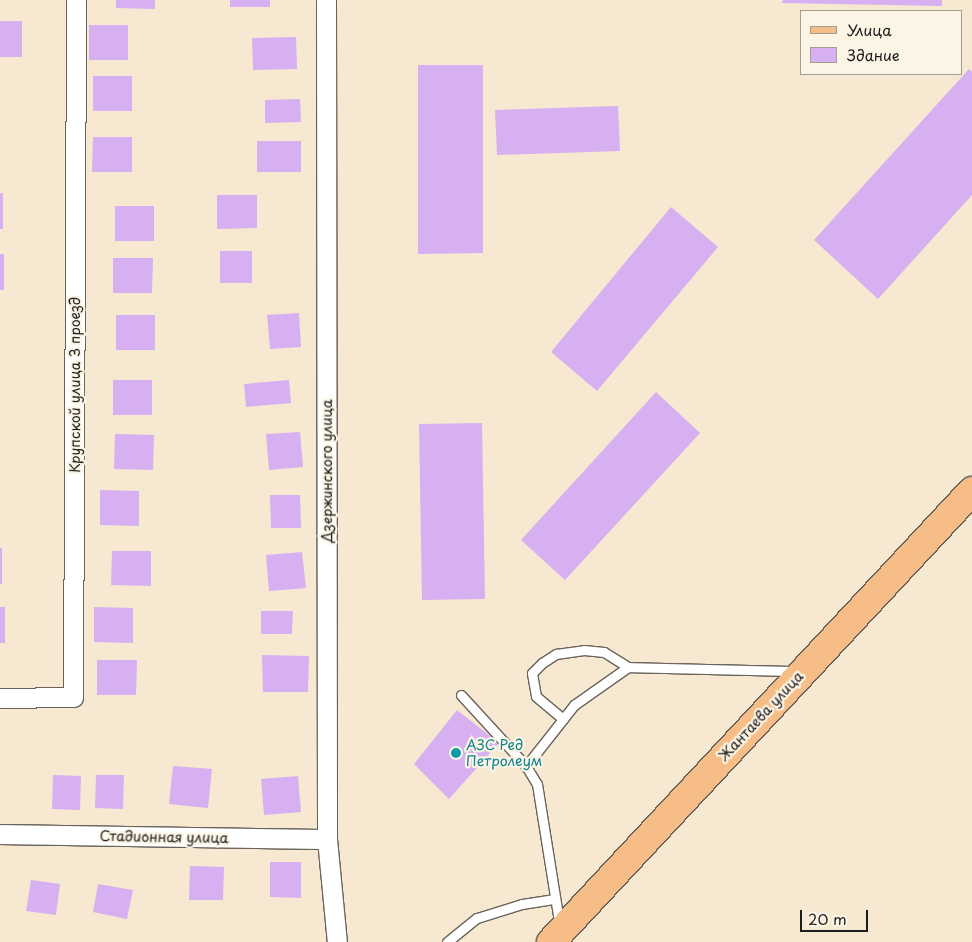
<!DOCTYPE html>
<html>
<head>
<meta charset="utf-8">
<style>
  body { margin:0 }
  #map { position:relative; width:972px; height:942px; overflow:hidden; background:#f7e8d1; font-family:"Playpen Sans",sans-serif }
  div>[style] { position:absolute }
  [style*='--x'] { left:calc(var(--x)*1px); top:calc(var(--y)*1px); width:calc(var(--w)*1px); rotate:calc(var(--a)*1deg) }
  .building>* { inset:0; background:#d6b0f0 }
  .roads { filter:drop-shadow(1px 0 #69635b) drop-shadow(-1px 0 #69635b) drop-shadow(0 1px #69635b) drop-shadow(0 -1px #69635b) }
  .service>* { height:9px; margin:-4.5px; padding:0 4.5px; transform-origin:4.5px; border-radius:4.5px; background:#fff }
  .minor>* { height:19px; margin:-9.5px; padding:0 9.5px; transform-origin:9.5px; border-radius:9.5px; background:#fff }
  .primary>* { height:28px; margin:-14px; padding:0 14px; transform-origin:14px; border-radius:14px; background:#f6be86 }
  .dots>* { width:14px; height:14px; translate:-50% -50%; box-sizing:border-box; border:2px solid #fcf5e5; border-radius:50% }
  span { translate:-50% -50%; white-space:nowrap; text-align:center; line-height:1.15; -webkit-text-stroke:4.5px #fcf5e5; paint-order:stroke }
  .street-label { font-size:14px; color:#1c1c1c }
  .culture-label { font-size:14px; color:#0d838f }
  .left { translate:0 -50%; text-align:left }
  .legend { position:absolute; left:800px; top:10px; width:162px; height:65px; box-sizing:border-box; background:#fcf5e5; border:1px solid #a29e95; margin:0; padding:6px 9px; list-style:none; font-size:15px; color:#1c1c1c }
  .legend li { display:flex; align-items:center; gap:10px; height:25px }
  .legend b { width:25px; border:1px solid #a29e95 }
  .scale { position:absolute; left:800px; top:910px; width:68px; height:22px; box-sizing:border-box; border:2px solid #1c1c1c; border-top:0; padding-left:6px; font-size:15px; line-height:18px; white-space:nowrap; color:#1c1c1c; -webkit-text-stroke:4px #fcf5e5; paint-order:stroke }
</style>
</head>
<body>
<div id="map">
  <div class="building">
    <div style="clip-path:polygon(116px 0,155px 0,155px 9px,116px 8px)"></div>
    <div style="clip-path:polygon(230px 0,270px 0,270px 7px,230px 7px)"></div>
    <div style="clip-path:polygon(783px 0,942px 0,942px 6px,782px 3px)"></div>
    <div style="clip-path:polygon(0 21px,22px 21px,22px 57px,0 57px)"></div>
    <div style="clip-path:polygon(89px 25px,128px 25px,128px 60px,89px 60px)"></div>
    <div style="clip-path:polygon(296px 37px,297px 69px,253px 70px,252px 38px)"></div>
    <div style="clip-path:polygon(418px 65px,483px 65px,483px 253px,418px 254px)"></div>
    <div style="clip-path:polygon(969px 69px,972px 72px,972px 195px,878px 299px,814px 240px)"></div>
    <div style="clip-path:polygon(93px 76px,132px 76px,132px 111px,93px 111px)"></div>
    <div style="clip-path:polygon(300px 99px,301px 122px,265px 123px,265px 100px)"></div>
    <div style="clip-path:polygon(618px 106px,620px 151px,497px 155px,495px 110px)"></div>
    <div style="clip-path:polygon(93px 137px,132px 137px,132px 172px,92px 172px)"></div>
    <div style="clip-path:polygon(257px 141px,301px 141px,301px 172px,257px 172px)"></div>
    <div style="clip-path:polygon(0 193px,3px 193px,3px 229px,0 229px)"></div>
    <div style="clip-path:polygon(217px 195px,257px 195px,257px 228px,217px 229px)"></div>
    <div style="clip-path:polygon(115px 206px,154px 206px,154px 241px,115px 241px)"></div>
    <div style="clip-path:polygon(671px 207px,718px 247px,597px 391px,551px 352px)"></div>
    <div style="clip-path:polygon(220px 251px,252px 251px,252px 283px,220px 283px)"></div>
    <div style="clip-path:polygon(0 254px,4px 254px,4px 290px,0 290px)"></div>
    <div style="clip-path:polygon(113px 258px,153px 258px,152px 293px,113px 293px)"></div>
    <div style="clip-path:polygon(299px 313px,301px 347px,270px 349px,267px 315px)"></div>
    <div style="clip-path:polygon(116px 315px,155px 315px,155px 350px,116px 350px)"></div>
    <div style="clip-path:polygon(113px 380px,152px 380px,152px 415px,113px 415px)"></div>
    <div style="clip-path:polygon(289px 380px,291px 403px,246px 407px,244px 384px)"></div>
    <div style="clip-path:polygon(656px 392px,700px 433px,565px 580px,521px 540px)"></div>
    <div style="clip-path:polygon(482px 423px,485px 599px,422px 600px,419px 424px)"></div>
    <div style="clip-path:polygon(300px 432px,303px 467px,269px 470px,266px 434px)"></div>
    <div style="clip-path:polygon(115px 434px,154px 435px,153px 470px,114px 469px)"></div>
    <div style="clip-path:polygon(100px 490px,139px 491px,139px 526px,100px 525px)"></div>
    <div style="clip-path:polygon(270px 495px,300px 495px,301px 528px,271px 528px)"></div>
    <div style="clip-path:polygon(0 548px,2px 548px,2px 584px,0 584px)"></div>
    <div style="clip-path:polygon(112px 551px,151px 551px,151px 586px,111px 585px)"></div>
    <div style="clip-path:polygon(302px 552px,306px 588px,269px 591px,266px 555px)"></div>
    <div style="clip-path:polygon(0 607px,5px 607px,5px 643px,0 643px)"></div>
    <div style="clip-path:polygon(94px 607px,133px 608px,133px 643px,94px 642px)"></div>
    <div style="clip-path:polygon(261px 611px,293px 611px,292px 634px,261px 634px)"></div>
    <div style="clip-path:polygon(262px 655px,309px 656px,308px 692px,263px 692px)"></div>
    <div style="clip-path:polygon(97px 660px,137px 660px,136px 695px,97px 695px)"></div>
    <div style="clip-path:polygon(457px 710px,499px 743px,449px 799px,414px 764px)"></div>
    <div style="clip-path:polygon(173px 766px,212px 769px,208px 808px,169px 804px)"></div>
    <div style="clip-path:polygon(53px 775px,81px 776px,80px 810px,52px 809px)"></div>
    <div style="clip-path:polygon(96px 775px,124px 775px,123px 809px,95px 808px)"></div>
    <div style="clip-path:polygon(298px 776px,301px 812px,264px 815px,261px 779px)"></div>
    <div style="clip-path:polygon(270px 862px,301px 862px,301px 898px,270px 897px)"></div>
    <div style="clip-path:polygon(190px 866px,224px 867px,223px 900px,189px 900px)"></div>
    <div style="clip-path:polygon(31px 880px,60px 884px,56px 915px,26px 911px)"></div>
    <div style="clip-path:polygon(98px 884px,133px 890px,127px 919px,93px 912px)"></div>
  </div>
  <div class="roads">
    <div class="service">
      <div style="--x:461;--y:695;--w:96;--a:47.5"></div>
      <div style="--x:526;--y:766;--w:21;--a:59"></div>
      <div style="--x:537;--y:784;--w:145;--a:80.9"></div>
      <div style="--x:563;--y:719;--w:35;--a:-140"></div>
      <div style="--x:536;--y:696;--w:23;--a:-100"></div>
      <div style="--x:532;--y:673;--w:14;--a:-45"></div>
      <div style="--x:542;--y:663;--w:17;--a:-33"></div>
      <div style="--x:556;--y:654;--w:28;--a:-8"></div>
      <div style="--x:584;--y:650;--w:20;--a:6"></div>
      <div style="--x:604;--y:652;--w:28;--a:32"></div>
      <div style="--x:526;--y:766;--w:78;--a:-51.8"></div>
      <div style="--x:574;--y:705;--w:66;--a:-35.1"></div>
      <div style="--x:628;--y:667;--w:169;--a:1.4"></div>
      <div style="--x:447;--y:942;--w:38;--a:-39"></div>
      <div style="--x:477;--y:918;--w:47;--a:-17.3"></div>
      <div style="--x:522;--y:904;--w:33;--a:-9"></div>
    </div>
    <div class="minor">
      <div style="--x:326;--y:0;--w:839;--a:89.93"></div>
      <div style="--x:327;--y:839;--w:103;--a:84.5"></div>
      <div style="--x:0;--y:698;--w:73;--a:-0.8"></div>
      <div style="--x:73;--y:697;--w:697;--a:-89.75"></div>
      <div style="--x:0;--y:834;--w:327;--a:0.9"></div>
    </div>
    <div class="primary">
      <div style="--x:551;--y:942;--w:617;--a:-46.97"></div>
    </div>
  </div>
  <div class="dots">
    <div style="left:456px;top:753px;background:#0f9aa8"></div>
  </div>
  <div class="street-label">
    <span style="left:75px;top:385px;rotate:-90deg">Крупской улица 3 проезд</span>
    <span style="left:327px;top:471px;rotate:-90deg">Дзержинского улица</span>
    <span style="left:761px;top:716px;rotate:-47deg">Жантаева улица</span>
    <span style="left:164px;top:837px;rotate:1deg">Стадионная улица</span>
  </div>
  <div class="culture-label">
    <span class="left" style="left:466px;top:753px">АЗС Ред<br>Петролеум</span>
  </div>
  <ul class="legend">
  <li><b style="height:6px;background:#f6be86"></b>Улица</li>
  <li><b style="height:14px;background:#d6b0f0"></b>Здание</li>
  </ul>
  <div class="scale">20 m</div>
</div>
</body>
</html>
